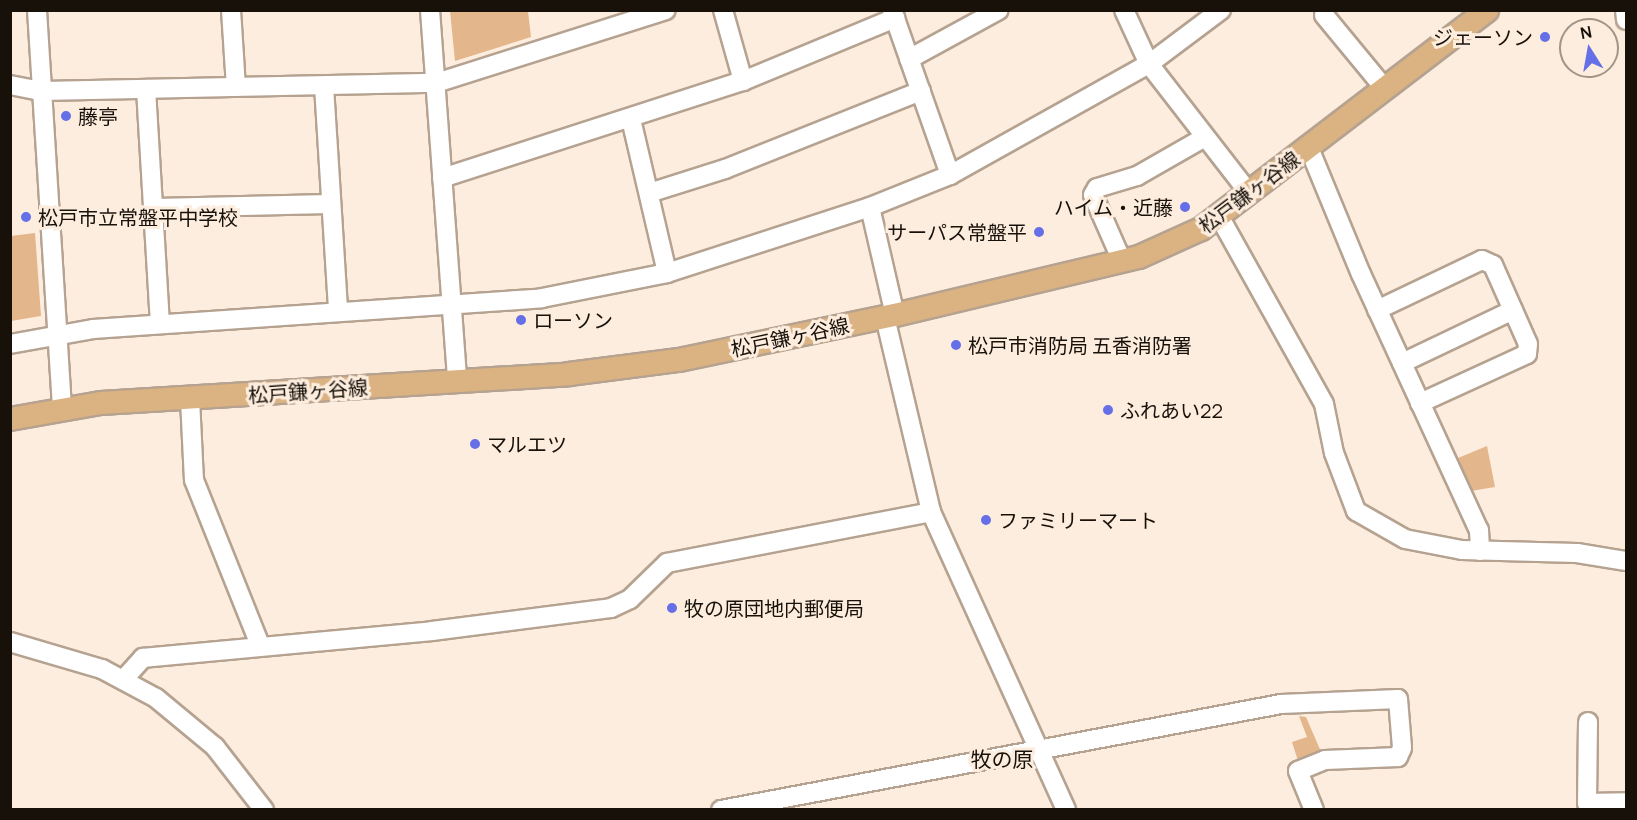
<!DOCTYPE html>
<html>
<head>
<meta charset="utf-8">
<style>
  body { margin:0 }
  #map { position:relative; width:1637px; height:820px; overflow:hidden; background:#fdedde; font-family:Manrope,"Noto Sans JP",sans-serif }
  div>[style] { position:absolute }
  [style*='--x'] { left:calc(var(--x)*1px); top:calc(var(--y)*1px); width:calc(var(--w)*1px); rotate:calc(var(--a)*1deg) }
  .green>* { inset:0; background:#e3b68b }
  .roads { filter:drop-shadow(2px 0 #b5a290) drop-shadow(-2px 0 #b5a290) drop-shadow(0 2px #b5a290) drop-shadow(0 -2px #b5a290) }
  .minor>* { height:18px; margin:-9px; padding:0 9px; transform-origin:9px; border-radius:9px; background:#fff }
  .major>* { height:22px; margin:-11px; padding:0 11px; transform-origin:11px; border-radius:11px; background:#dbb282 }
  .dots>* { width:16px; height:16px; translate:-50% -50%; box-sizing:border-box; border:3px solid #fdedde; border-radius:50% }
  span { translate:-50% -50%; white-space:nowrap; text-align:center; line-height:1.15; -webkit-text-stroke:6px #fdedde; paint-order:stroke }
  .poi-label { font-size:20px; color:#18110a }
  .right { translate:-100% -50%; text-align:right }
  .left { translate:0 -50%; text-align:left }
  .street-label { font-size:20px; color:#18110a }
  .neighbourhood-label { font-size:21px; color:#18110a }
  .frame { position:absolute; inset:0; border:12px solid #18110a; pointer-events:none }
  .north { position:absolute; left:1559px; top:18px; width:60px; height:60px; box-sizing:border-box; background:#fdedde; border:2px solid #a19589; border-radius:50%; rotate:349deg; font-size:16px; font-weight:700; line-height:24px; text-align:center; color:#18110a }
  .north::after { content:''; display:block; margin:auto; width:21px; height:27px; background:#656fe7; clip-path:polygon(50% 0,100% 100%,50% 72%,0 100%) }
</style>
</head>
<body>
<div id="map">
  <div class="green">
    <div style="clip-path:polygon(450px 11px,528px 11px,531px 37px,455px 61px)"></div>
    <div style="clip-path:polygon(35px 233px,41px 316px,11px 321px,11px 236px)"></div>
    <div style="clip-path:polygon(1487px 446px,1495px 487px,1471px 491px,1458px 458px)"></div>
    <div style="clip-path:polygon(1299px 716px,1306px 717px,1322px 754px,1299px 764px,1292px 742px,1307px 737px)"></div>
  </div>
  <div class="roads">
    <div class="minor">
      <div style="--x:37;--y:10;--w:400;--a:86.4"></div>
      <div style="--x:231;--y:10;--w:77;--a:86.3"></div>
      <div style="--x:430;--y:10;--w:372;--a:85.8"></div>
      <div style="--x:723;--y:10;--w:74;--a:74.3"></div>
      <div style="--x:892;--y:10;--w:175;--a:70.6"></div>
      <div style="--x:1124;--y:10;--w:60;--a:65.2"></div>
      <div style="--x:1149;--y:64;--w:163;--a:52.2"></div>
      <div style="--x:1625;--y:10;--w:10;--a:84"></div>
      <div style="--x:1324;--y:15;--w:96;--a:50.5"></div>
      <div style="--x:909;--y:59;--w:102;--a:-28.6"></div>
      <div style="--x:10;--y:85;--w:33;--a:11"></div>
      <div style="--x:42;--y:91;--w:394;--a:-1.2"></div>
      <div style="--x:436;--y:83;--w:241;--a:-17.6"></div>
      <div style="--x:324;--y:86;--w:225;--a:86.4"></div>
      <div style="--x:146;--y:89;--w:235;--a:86.6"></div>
      <div style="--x:631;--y:119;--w:158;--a:76.8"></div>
      <div style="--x:1309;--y:148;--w:136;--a:67.6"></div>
      <div style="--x:1361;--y:274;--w:282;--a:65.3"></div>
      <div style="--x:1479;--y:530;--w:21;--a:87"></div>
      <div style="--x:442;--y:178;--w:316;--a:-17.9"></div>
      <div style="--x:743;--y:81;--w:165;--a:-22.5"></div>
      <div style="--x:649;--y:193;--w:80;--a:-17.5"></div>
      <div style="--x:725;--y:169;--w:211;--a:-21.7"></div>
      <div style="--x:870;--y:207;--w:111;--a:77"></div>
      <div style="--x:153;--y:208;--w:178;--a:-1.3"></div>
      <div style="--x:1219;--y:216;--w:215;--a:60.8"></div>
      <div style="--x:1324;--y:404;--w:50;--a:78.5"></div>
      <div style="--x:1334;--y:453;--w:62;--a:69.2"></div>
      <div style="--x:1356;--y:511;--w:56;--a:29.7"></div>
      <div style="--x:1405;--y:539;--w:58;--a:10.9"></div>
      <div style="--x:1462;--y:550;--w:115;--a:1.5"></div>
      <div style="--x:1577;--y:553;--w:50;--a:9.3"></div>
      <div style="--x:1122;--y:261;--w:72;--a:-113.7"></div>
      <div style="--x:1093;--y:195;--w:8;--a:-60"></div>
      <div style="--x:1097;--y:188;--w:42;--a:-16.7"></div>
      <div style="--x:1137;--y:176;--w:78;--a:-29.8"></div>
      <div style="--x:1377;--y:310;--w:116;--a:-25.5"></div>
      <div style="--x:1482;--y:260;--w:12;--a:24"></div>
      <div style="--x:1493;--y:265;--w:86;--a:66.1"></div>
      <div style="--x:1528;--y:344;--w:10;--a:96"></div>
      <div style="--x:1527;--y:354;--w:118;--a:155.4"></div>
      <div style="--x:885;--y:317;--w:200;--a:76.7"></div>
      <div style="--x:931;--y:512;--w:327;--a:65.6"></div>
      <div style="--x:10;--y:344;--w:84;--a:-10.2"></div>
      <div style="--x:93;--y:329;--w:450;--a:-3.9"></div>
      <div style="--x:542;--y:298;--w:127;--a:-11.3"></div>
      <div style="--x:667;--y:273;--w:213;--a:-18"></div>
      <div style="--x:870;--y:207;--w:86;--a:-21.8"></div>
      <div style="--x:950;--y:175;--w:228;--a:-29.2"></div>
      <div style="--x:1149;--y:64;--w:90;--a:-36.9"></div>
      <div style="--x:1402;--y:363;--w:123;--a:-25.5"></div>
      <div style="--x:190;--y:399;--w:81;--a:87.2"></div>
      <div style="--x:194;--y:480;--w:178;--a:68.2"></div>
      <div style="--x:10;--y:642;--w:96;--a:16.4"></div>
      <div style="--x:102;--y:669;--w:61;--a:28.2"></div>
      <div style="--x:156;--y:698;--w:77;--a:39.7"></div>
      <div style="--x:215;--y:747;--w:80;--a:52.1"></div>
      <div style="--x:123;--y:680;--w:30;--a:-48"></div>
      <div style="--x:143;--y:658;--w:290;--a:-5.3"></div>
      <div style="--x:432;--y:631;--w:180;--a:-7.3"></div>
      <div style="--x:611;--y:608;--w:21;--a:-25"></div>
      <div style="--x:630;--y:599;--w:52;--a:-44.2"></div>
      <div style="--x:667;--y:563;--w:269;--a:-10.9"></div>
      <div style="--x:1588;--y:722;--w:81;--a:90.7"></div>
      <div style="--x:1587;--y:803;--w:39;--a:-1"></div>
      <div style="--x:721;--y:810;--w:570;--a:-10.72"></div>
      <div style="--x:1281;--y:704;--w:117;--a:-2.4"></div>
      <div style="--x:1398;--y:699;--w:49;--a:85.3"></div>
      <div style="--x:1402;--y:748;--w:10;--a:114"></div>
      <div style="--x:1398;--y:757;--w:73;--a:177.6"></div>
      <div style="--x:1325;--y:760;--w:29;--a:158"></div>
      <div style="--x:1298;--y:771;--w:42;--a:67.7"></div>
    </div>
    <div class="major">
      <div style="--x:10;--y:419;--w:92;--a:-10"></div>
      <div style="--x:101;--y:403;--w:469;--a:-3.5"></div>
      <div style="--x:569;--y:374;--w:111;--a:-7.3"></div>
      <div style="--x:679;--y:360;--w:221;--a:-11.8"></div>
      <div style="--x:895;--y:315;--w:251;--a:-13.4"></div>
      <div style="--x:1139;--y:257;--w:68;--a:-24.3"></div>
      <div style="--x:1201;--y:229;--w:360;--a:-37.4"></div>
    </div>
  </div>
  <div class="dots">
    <div style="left:1545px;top:37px;background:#656fe7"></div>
    <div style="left:66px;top:116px;background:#656fe7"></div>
    <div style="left:1185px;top:207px;background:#656fe7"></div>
    <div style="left:26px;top:217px;background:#656fe7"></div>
    <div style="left:1039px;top:232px;background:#656fe7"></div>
    <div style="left:521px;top:320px;background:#656fe7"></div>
    <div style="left:956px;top:345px;background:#656fe7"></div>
    <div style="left:1108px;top:410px;background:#656fe7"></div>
    <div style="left:475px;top:444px;background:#656fe7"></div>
    <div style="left:986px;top:520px;background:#656fe7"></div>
    <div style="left:672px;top:608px;background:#656fe7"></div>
  </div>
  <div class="poi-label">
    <span class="right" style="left:1533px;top:37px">ジェーソン</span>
    <span class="left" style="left:78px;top:116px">藤亭</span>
    <span class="right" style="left:1173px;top:207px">ハイム・近藤</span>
    <span class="left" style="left:38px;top:217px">松戸市立常盤平中学校</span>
    <span class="right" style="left:1027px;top:232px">サーパス常盤平</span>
    <span class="left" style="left:533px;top:320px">ローソン</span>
    <span class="left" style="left:968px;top:345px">松戸市消防局 五香消防署</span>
    <span class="left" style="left:1120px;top:410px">ふれあい22</span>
    <span class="left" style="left:487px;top:444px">マルエツ</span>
    <span class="left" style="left:998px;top:520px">ファミリーマート</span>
    <span class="left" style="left:684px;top:608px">牧の原団地内郵便局</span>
  </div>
  <div class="street-label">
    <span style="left:1249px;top:192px;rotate:-37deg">松戸鎌ヶ谷線</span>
    <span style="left:790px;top:337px;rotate:-12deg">松戸鎌ヶ谷線</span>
    <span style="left:308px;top:391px;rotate:-4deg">松戸鎌ヶ谷線</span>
  </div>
  <div class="neighbourhood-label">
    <span style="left:1002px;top:759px">牧の原</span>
  </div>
  <div class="frame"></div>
  <div class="north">N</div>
</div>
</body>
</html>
